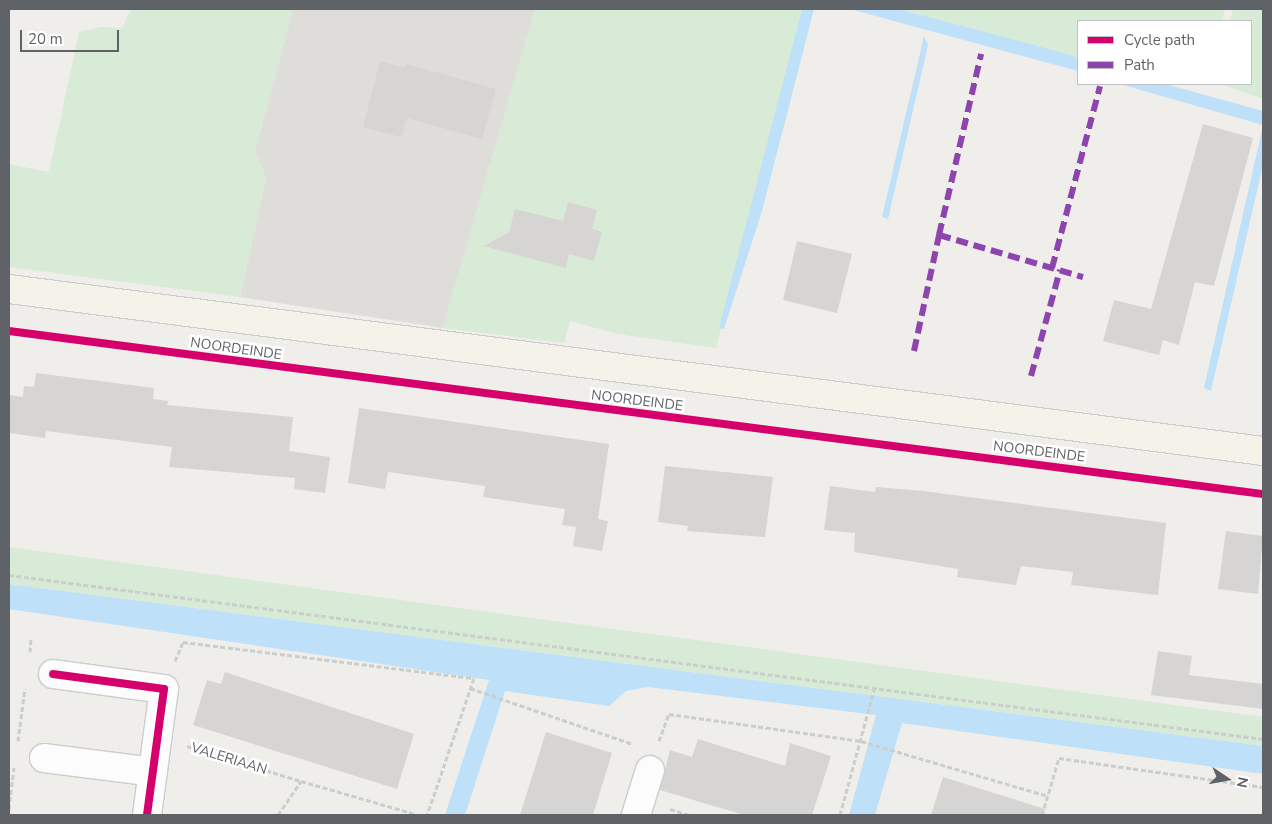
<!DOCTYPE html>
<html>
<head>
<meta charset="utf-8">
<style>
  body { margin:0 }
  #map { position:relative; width:1272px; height:824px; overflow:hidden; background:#efeeea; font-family:"Nunito Sans",sans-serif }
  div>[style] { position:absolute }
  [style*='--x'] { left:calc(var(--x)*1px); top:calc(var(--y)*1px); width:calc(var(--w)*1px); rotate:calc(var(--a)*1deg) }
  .industrial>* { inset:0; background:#dfddda }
  .green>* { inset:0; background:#d8ebd6 }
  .water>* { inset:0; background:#bfe0f9 }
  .building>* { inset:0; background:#d6d5d3 }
  .path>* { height:3px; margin-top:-1.5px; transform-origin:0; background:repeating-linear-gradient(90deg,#cacfcc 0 5px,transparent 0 7.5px) }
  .roads { filter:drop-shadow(1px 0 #cbcccc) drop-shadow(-1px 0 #cbcccc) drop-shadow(0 1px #cbcccc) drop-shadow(0 -1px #cbcccc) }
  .minor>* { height:28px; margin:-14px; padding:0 14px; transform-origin:14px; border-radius:14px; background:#fdfcfc }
  .major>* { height:28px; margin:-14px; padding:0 14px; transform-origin:14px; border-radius:14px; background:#f4f2e9 }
  .quiet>* { height:6px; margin-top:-3px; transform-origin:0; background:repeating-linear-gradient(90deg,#8e44ad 0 12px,transparent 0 18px) }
  .cycleway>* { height:8px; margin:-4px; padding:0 4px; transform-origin:4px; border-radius:4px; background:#d6006c }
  span { translate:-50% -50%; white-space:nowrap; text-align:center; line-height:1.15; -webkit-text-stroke:5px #fff; paint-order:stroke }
  .street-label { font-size:14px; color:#5f6368 }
  .frame { position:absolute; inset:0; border:10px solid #5f6368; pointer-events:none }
  .legend { position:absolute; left:1077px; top:20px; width:175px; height:65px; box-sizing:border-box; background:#fff; border:1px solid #bfc1c3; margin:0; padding:6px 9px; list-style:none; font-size:15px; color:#5f6368 }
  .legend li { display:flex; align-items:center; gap:10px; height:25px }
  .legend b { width:25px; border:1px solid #bfc1c3 }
  .north { position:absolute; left:1202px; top:754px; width:50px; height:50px; -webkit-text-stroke:4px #fff; paint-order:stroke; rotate:102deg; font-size:14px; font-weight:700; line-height:20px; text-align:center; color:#5f6368 }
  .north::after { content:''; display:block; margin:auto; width:18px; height:22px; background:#5f6368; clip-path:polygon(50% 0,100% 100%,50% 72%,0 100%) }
  .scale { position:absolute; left:20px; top:30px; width:99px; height:22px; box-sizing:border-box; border:2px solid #5f6368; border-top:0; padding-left:6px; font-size:15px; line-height:18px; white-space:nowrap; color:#5f6368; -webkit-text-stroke:4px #fff; paint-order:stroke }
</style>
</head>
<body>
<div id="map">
  <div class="industrial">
    <div style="clip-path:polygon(293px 9px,535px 9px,443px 328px,240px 297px,266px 178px,255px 151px)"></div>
  </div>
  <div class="green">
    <div style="clip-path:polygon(131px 9px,293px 9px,255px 150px,266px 178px,240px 297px,9px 267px,9px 164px,49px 172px,79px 32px,101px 27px,122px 28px)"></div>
    <div style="clip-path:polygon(535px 9px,802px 9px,716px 348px,618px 334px,570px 321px,564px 343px,443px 328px)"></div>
    <div style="clip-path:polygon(898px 9px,1225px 9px,1222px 21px,1078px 21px,1078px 58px)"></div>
    <div style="clip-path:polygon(1233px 9px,1263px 9px,1263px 99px,1220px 84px,1251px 84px,1251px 21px,1230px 21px)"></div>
    <div style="clip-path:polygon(9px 547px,1263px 717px,1263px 746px,9px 584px)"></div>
  </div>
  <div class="water">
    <div style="clip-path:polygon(802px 9px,814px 9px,762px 211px,724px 329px,719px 328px)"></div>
    <div style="clip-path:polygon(850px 9px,898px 9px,1064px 53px,1078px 58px,1078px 71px)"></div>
    <div style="clip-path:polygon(924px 36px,928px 45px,888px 219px,882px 217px)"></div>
    <div style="clip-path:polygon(1120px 84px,1165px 84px,1263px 111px,1263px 165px,1211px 391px,1204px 388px,1263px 125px)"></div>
    <div style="clip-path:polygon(9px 584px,1263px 746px,1263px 774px,902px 723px,875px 815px,849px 815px,876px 715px,648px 687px,626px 691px,609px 706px,505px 691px,465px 815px,445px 815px,489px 680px,9px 609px)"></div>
  </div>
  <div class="building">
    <div style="clip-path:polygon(380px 61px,405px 68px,407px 64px,496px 89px,482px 139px,407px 118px,401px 137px,363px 127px)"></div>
    <div style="clip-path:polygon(1203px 124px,1253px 138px,1214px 286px,1195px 282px,1179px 345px,1163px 340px,1159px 355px,1103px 341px,1114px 300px,1151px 309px)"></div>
    <div style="clip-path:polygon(568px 202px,597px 210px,592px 229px,602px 232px,594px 261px,569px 254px,566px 268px,484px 246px,509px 232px,515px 209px,563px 221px)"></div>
    <div style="clip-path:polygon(797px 241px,852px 254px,837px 313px,783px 300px)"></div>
    <div style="clip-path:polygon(36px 373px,154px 388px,153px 399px,168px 401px,167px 405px,293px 417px,289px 451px,330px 457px,325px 493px,294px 489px,295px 478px,169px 467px,172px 447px,46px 431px,45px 438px,9px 433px,9px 395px,23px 397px,24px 386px,34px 387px)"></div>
    <div style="clip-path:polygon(359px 408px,609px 444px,598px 519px,608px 521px,602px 551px,573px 546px,576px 527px,562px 525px,565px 509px,483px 497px,485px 486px,388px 472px,385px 489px,348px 483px)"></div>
    <div style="clip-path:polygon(665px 466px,773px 477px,765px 537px,687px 531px,688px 526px,658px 522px)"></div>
    <div style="clip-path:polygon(830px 486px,875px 492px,876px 487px,923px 491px,1166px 523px,1158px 595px,1071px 585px,1073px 572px,1021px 566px,1016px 585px,957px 577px,958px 569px,854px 552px,855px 533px,824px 530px)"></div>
    <div style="clip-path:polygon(1226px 531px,1263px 536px,1258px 594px,1218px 589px)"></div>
    <div style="clip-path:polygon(1158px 651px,1192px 656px,1189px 675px,1263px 684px,1263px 709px,1151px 695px)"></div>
    <div style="clip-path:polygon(225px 672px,414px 734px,397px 789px,193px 725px,207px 680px,221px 684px)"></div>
    <div style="clip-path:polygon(546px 732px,612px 753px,593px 815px,520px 815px)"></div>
    <div style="clip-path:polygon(698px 739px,785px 766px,790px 743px,831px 756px,812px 815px,744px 815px,660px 790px,670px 750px,692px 757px)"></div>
    <div style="clip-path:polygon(943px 777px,1045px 809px,1044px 815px,931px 815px)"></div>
  </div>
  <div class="path">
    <div style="--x:9;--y:575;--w:1265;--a:7.45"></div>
    <div style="--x:30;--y:652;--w:13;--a:-86"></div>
    <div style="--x:175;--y:661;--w:21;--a:-67"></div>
    <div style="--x:183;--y:642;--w:293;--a:7.1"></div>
    <div style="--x:474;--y:678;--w:145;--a:108.9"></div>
    <div style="--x:470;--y:688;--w:172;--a:19"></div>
    <div style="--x:18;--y:741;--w:53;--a:-82.5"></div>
    <div style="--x:659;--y:741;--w:29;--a:-70"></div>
    <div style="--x:669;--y:714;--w:194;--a:8"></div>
    <div style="--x:861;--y:741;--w:195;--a:16.4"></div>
    <div style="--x:187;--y:746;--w:119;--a:17.1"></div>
    <div style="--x:9;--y:809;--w:42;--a:-83.2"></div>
    <div style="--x:670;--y:809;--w:21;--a:17"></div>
    <div style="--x:278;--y:815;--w:41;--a:-55.9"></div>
    <div style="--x:301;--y:781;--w:123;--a:16.1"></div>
    <div style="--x:840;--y:815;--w:130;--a:-74.8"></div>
    <div style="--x:1042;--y:815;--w:59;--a:-73.4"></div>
    <div style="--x:1059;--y:758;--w:206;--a:8.1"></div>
  </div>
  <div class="roads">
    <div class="minor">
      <div style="--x:53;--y:674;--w:112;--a:7.7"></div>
      <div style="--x:164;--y:689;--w:127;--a:97.7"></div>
      <div style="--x:44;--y:758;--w:110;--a:7.3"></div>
      <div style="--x:636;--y:815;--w:47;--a:-72.7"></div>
    </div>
    <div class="major">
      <div style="--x:9;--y:289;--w:1264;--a:7.36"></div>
    </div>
  </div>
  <div class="quiet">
    <div style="--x:939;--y:235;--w:186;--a:-76.9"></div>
    <div style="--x:1052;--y:268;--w:188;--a:-75.2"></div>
    <div style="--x:914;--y:351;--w:119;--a:-77.8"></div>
    <div style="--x:939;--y:235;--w:150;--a:16.3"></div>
    <div style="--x:1031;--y:376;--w:110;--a:-74.7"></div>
  </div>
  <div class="cycleway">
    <div style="--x:9;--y:331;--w:1265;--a:7.41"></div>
    <div style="--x:53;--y:674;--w:112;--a:7.7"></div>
    <div style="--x:164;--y:689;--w:127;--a:97.7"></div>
  </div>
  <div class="street-label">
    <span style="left:236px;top:349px;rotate:8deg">NOORDEINDE</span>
    <span style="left:637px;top:401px;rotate:7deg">NOORDEINDE</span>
    <span style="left:1039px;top:452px;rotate:7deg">NOORDEINDE</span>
    <span style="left:229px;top:759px;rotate:17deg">VALERIAAN</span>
  </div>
  <div class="frame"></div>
  <ul class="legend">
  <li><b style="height:6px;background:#d6006c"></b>Cycle path</li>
  <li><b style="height:6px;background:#8e44ad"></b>Path</li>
  </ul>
  <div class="north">N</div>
  <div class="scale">20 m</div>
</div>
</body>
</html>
